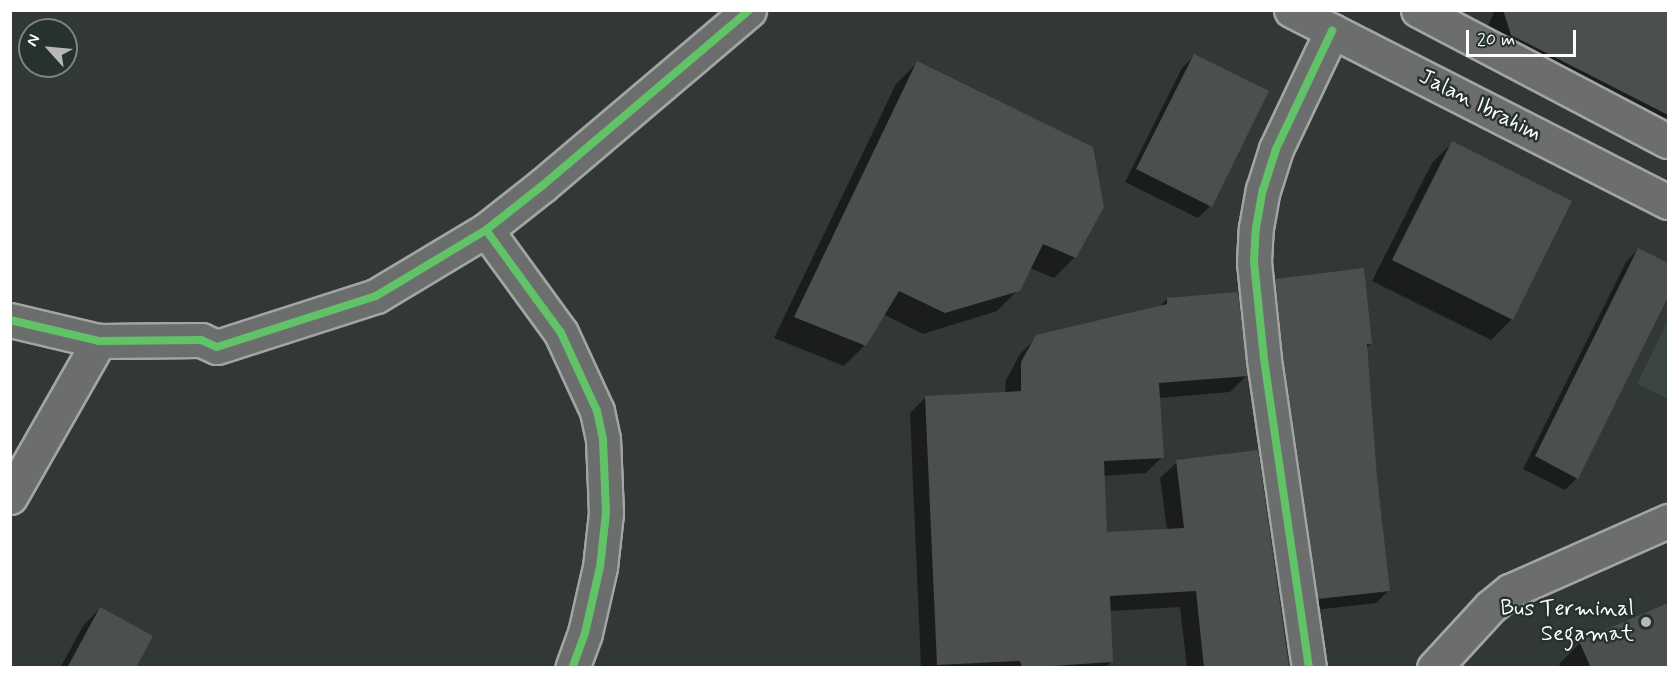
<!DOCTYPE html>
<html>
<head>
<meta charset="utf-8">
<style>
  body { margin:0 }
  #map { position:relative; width:1679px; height:678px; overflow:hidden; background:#323835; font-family:Mynerve,sans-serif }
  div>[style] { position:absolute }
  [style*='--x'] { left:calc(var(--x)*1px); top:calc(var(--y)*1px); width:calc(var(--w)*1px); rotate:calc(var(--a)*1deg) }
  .built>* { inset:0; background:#3b4640 }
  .shadow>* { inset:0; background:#0007 }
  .building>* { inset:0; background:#4b4f4d }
  .roads { filter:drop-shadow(2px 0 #a3a5a4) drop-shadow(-2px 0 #a3a5a4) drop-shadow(0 2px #a3a5a4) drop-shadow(0 -2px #a3a5a4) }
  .street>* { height:33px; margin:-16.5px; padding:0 16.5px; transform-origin:16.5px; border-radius:16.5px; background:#6b6e6d }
  .secondary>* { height:33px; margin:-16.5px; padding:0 16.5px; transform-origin:16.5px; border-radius:16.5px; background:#6b6e6d }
  .highway>* { height:33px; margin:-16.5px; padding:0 16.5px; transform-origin:16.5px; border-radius:16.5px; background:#6b6e6d }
  .cycleway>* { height:8px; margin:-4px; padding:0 4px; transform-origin:4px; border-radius:4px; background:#61c268 }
  .dots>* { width:16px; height:16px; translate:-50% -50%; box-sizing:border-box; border:3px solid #26332d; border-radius:50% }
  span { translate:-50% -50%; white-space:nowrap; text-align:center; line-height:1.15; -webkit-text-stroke:5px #26332d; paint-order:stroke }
  .street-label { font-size:22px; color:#fff }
  .poi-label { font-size:22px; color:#fff }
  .right { translate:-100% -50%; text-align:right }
  .frame { position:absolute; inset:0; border:12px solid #fff; pointer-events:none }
  .north { position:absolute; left:18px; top:18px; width:60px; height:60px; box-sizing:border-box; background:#26332d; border:2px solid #7d8581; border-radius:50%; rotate:297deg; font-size:16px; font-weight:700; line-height:24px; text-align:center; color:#fff }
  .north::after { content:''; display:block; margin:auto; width:21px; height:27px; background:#b7b9b8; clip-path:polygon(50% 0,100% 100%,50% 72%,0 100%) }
  .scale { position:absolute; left:1466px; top:30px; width:110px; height:27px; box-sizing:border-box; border:3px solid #fff; border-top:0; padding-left:8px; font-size:18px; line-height:21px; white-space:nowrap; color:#fff; -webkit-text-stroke:4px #26332d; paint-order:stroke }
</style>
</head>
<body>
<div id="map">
  <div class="built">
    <div style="clip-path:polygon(1668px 320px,1668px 399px,1637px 384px)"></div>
  </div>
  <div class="shadow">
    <div style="clip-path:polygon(1495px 10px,1668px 10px,1668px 146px,1484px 35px)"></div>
    <div style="clip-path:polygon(1194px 56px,1210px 206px,1198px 218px,1125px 182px,1182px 68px)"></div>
    <div style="clip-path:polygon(917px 63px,1075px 257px,1054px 278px,1030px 268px,1018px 290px,997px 311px,923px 334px,883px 314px,865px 345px,844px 366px,774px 338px,896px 84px)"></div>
    <div style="clip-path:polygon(1452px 143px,1512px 319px,1491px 340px,1372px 281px,1432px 163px)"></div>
    <div style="clip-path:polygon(1638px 249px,1668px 264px,1668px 294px,1577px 478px,1565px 490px,1523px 469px,1626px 262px)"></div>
    <div style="clip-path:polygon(1275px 280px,1371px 343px,1365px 349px,1375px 477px,1389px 590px,1376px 603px,1306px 611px,1263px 293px)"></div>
    <div style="clip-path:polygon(1167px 299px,1246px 376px,1230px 392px,1159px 398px,1162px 457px,1146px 473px,1103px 476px,1105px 534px,1167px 530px,1160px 478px,1177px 462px,1286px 668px,1187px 668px,1180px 607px,1109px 611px,1111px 662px,1106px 668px,921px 668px,910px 413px,926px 397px,1005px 393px,1006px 380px,1020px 354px,1037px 337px,1159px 307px)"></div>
    <div style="clip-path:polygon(1668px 605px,1668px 668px,1561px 668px,1559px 664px,1580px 643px)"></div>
    <div style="clip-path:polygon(100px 608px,134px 668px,60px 668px,83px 626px)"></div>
  </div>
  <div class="building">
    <div style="clip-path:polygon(1503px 10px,1668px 10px,1668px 115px,1511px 35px)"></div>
    <div style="clip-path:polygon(1194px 54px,1269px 91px,1212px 207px,1136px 169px)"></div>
    <div style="clip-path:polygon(917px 61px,1093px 147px,1104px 207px,1076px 258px,1043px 244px,1020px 291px,945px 313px,899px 291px,866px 346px,794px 317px)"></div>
    <div style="clip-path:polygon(1452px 141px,1572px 201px,1513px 320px,1392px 260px)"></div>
    <div style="clip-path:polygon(1638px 248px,1668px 263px,1668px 297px,1578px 479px,1535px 456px)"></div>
    <div style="clip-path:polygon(1364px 268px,1372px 344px,1367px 344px,1377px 477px,1390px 591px,1318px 599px,1283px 357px,1275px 279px)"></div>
    <div style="clip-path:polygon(1238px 292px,1248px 376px,1159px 383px,1164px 458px,1104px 461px,1107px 532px,1184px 528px,1176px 460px,1258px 450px,1289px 668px,1204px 668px,1196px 591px,1110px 596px,1113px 662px,1022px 668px,1020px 661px,937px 665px,925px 396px,1021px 391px,1021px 362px,1036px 335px,1167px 304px,1167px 298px)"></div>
    <div style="clip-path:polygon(1668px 603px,1668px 668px,1591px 668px,1579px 641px)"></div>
    <div style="clip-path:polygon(100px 607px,153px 636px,136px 668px,67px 668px)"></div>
  </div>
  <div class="roads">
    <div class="street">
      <div style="--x:486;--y:230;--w:127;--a:53.9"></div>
      <div style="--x:561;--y:333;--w:86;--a:65.2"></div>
      <div style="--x:597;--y:411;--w:29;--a:78"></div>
      <div style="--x:603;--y:439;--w:74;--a:87.7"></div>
      <div style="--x:606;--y:513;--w:54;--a:96.3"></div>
      <div style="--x:600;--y:567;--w:68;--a:102.8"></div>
      <div style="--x:585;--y:633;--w:37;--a:110"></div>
      <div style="--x:10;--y:497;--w:180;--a:-60.3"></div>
      <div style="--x:1309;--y:668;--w:312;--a:-98.3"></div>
      <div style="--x:1264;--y:359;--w:98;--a:-95.9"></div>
      <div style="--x:1254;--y:262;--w:34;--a:-87"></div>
      <div style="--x:1256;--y:228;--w:39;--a:-80"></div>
      <div style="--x:1263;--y:190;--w:43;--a:-72.4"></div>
      <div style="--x:1276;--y:149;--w:131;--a:-64.6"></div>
      <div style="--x:1434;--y:668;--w:83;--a:-47.4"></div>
      <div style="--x:1490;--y:607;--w:26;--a:-39"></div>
      <div style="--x:1510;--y:591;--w:173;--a:-23.9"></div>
    </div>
    <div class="secondary">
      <div style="--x:10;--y:320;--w:91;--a:13.3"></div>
      <div style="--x:99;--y:341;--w:102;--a:-0.6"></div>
      <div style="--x:201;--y:340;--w:17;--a:24"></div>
      <div style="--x:217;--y:347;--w:167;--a:-17.8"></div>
      <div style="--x:376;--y:296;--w:128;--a:-31"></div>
      <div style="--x:486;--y:230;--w:73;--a:-38.3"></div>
      <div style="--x:543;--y:185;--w:270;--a:-40.3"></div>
    </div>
    <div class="highway">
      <div style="--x:1291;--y:10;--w:423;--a:27"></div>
      <div style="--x:1418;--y:10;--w:282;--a:27.7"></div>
    </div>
  </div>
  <div class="cycleway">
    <div style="--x:486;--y:230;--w:127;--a:53.9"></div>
    <div style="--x:561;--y:333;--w:86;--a:65.2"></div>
    <div style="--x:597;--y:411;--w:29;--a:78"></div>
    <div style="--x:603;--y:439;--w:74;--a:87.7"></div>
    <div style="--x:606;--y:513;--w:54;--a:96.3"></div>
    <div style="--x:600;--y:567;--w:68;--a:102.8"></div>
    <div style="--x:585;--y:633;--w:37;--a:110"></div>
    <div style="--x:10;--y:320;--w:91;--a:13.3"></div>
    <div style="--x:99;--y:341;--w:102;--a:-0.6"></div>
    <div style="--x:201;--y:340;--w:17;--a:24"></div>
    <div style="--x:217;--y:347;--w:167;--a:-17.8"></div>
    <div style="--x:376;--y:296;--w:128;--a:-31"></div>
    <div style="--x:486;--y:230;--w:73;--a:-38.3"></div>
    <div style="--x:543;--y:185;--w:270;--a:-40.3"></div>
    <div style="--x:1309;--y:668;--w:312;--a:-98.3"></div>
    <div style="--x:1264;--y:359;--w:98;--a:-95.9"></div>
    <div style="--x:1254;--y:262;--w:34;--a:-87"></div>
    <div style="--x:1256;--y:228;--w:39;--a:-80"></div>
    <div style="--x:1263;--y:190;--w:43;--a:-72.4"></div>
    <div style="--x:1276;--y:149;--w:131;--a:-64.6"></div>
  </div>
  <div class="dots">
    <div style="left:1646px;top:622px;background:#b7b9b8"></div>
  </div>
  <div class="street-label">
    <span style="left:1480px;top:106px;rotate:27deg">Jalan Ibrahim</span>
  </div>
  <div class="poi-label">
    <span class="right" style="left:1634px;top:622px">Bus Terminal<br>Segamat</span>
  </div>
  <div class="frame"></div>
  <div class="north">N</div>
  <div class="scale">20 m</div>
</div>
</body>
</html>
